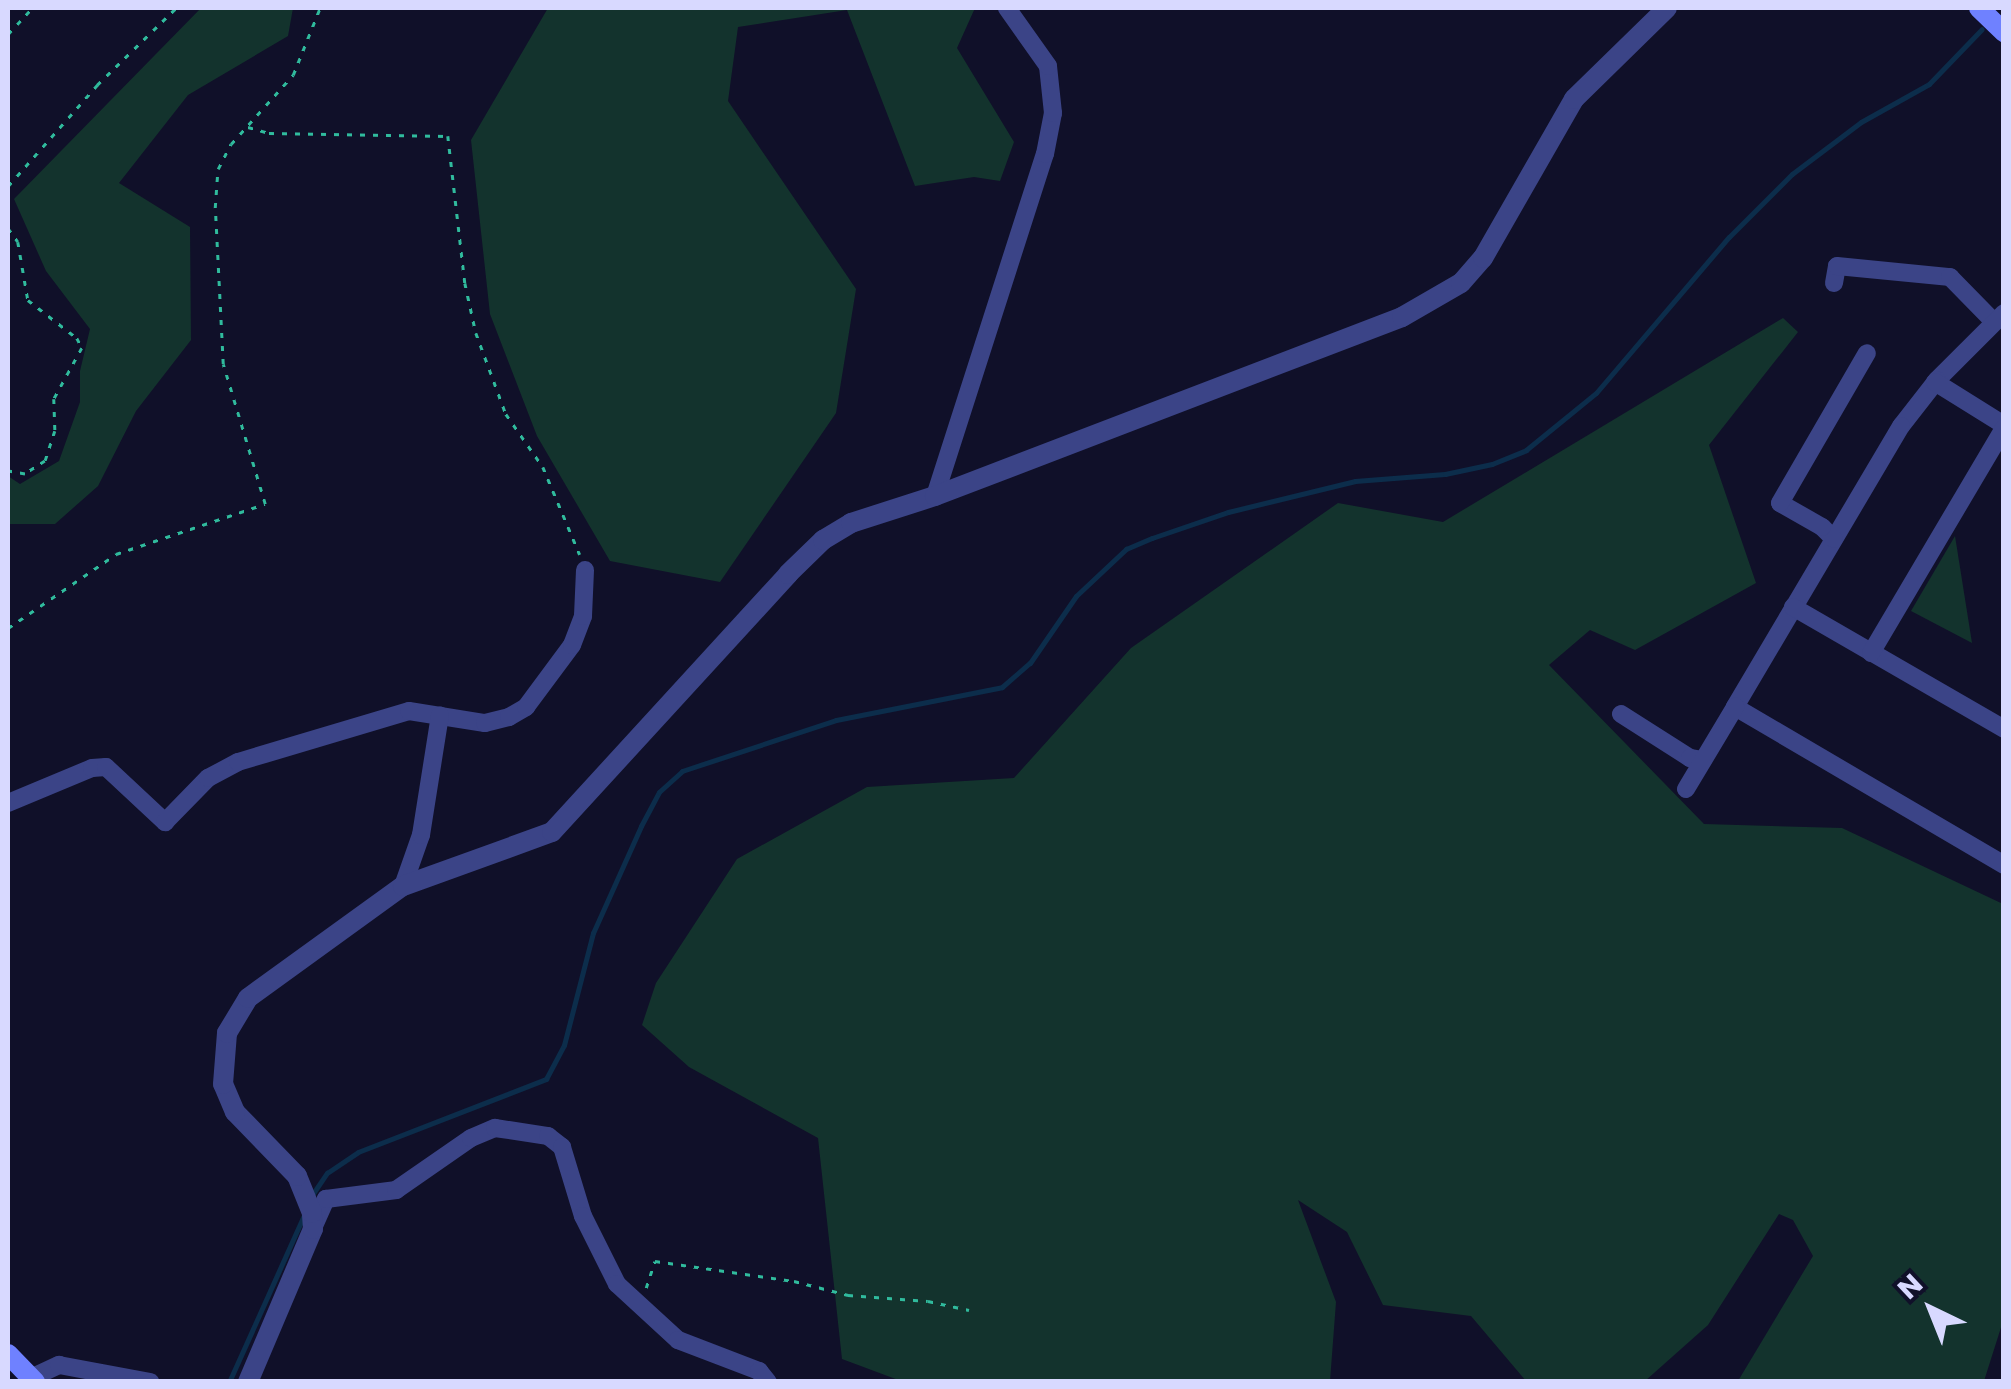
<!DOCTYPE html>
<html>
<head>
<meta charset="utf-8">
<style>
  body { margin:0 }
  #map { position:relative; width:2011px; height:1389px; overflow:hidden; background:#101029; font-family:Poppins,sans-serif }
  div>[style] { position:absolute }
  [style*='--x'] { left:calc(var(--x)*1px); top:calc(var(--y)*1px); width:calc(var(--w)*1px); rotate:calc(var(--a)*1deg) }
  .green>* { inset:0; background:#13332d }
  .stream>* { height:5px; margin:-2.5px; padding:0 2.5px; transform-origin:2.5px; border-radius:2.5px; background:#0c2d4b }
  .path>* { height:2.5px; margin-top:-1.25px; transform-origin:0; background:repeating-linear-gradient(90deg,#30bb9d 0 5px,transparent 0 13px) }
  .minor>* { height:18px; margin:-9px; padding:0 9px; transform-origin:9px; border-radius:9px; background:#3b4487 }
  .tertiary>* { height:20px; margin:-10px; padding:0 10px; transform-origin:10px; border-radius:10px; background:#3b4487 }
  .secondary>* { height:20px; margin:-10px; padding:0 10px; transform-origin:10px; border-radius:10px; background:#6f81ff }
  span { translate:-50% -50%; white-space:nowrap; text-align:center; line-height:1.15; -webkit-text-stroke:8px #101029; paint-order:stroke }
  .frame { position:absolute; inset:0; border:10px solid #d8d9ff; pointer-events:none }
  .north { position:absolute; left:1881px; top:1259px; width:100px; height:100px; -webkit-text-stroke:8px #101029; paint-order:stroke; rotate:317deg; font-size:28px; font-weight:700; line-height:40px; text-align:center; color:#d8d9ff }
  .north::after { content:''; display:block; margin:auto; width:35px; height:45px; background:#d8d9ff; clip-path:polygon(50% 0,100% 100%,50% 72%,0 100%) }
</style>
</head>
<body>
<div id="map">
  <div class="green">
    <div style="clip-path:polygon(201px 8px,293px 8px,288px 36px,188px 95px,119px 183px,190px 227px,191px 340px,136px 411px,98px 486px,55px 524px,8px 524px,8px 476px,20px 484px,59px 461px,80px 402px,80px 371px,90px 329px,46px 271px,14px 199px)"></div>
    <div style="clip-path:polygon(548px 8px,975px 8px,957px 48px,1014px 142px,1000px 181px,974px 177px,915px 186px,847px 10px,738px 27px,728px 101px,856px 289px,836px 413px,720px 582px,610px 561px,537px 436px,490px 314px,471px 140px)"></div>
    <div style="clip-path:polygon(1783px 318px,1798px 332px,1709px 445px,1756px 583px,1635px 650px,1590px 630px,1549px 665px,1704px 824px,1842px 828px,2003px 904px,2004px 1318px,1984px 1381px,1738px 1381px,1813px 1256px,1793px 1220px,1779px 1214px,1708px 1325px,1645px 1381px,1526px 1381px,1471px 1316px,1383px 1305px,1347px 1232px,1298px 1200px,1336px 1302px,1330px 1381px,901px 1381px,842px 1359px,818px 1138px,689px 1067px,642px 1025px,656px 983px,737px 859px,867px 787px,1014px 778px,1131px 648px,1338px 503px,1443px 522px)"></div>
    <div style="clip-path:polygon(1955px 536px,1972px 643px,1911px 611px)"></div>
  </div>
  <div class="stream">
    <div style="--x:312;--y:1195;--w:27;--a:-56"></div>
    <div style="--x:327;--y:1173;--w:37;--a:-34"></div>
    <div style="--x:358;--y:1152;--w:202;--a:-21.2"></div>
    <div style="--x:546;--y:1079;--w:38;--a:-62"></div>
    <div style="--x:564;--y:1045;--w:116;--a:-75.5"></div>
    <div style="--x:593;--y:933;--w:117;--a:-65.8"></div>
    <div style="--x:641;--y:826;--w:38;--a:-62"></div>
    <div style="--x:659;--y:792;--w:31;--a:-42"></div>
    <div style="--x:682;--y:771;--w:162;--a:-18.3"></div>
    <div style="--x:836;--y:720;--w:169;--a:-11.2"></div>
    <div style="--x:1002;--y:687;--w:37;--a:-41"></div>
    <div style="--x:1030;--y:663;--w:81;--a:-55.5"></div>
    <div style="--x:1076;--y:596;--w:69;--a:-43.2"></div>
    <div style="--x:1126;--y:549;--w:28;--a:-23"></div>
    <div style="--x:1152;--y:538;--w:80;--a:-18.9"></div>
    <div style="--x:1228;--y:512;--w:131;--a:-13.7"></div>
    <div style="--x:1355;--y:481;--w:90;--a:-4.4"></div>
    <div style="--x:1445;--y:474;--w:48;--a:-12"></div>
    <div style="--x:1492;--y:464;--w:37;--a:-22"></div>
    <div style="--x:1526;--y:450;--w:90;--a:-39.2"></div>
    <div style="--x:1596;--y:393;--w:205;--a:-49.6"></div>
    <div style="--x:1729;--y:237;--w:89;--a:-45"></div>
    <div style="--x:1792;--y:174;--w:86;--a:-37"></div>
    <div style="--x:1861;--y:122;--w:78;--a:-29.2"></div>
    <div style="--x:1929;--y:84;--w:76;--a:-46.1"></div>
    <div style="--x:229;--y:1382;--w:183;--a:-65.8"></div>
  </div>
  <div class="path">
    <div style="--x:8;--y:34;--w:35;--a:-47"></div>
    <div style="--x:248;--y:127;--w:22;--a:16"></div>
    <div style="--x:269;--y:133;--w:179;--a:1"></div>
    <div style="--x:448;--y:136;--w:148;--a:83.4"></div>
    <div style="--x:465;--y:283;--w:51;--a:77.6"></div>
    <div style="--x:476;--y:333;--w:86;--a:69.7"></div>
    <div style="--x:506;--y:414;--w:65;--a:55.1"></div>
    <div style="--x:543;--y:467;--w:95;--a:67.2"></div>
    <div style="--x:8;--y:186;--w:135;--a:-48.6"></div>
    <div style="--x:97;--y:85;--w:110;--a:-44.3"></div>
    <div style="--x:8;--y:228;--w:17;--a:54"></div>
    <div style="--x:18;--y:242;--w:59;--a:80.2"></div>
    <div style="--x:28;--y:300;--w:62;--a:37.8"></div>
    <div style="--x:77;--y:338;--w:11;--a:63"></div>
    <div style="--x:82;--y:348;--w:58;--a:118.8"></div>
    <div style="--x:54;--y:399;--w:32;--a:88"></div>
    <div style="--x:55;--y:431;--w:32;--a:108"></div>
    <div style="--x:45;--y:461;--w:24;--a:147"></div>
    <div style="--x:25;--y:474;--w:17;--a:-170"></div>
    <div style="--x:8;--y:628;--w:131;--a:-34.4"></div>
    <div style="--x:116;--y:554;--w:157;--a:-18.6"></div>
    <div style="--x:265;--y:504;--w:146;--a:-106.7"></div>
    <div style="--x:223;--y:364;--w:156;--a:-92.9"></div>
    <div style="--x:215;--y:208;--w:39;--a:-86"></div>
    <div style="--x:218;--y:169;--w:28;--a:-63"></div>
    <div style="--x:231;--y:144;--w:93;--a:-48.1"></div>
    <div style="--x:293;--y:75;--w:72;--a:-68.1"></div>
    <div style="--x:646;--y:1288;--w:28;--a:-72"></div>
    <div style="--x:655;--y:1261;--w:140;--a:8.2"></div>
    <div style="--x:794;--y:1281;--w:56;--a:14.5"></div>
    <div style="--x:848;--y:1295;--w:80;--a:4.3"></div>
    <div style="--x:928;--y:1301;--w:42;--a:12.4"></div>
  </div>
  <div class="minor">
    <div style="--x:1834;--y:283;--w:17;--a:-80"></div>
    <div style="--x:1837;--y:266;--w:114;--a:5.6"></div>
    <div style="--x:1950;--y:277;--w:63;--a:45.6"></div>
    <div style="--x:2004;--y:313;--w:95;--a:135"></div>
    <div style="--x:1937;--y:380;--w:58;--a:128"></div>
    <div style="--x:1901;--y:426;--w:326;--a:120.6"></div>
    <div style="--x:1735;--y:707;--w:312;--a:30.4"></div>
    <div style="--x:1935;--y:382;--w:81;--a:31.9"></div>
    <div style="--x:935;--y:496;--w:359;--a:-72.2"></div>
    <div style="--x:1045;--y:154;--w:42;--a:-79"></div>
    <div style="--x:1053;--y:113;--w:47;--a:-96.1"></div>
    <div style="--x:1048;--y:66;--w:71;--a:-125.3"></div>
    <div style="--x:1834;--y:539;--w:17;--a:-135"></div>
    <div style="--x:1822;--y:527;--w:48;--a:-150.3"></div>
    <div style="--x:1780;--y:503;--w:173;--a:-59.9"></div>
    <div style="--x:1793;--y:607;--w:244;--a:30"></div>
    <div style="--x:1871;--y:653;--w:261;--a:-59.4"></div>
    <div style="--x:1621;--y:714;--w:82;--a:32.5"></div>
    <div style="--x:1690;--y:758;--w:13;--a:9"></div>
    <div style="--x:1686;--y:789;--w:96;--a:-59.1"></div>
    <div style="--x:8;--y:803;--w:91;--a:-22.6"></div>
    <div style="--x:92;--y:768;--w:14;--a:-4"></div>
    <div style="--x:106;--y:767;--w:81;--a:43"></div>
    <div style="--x:165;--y:822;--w:62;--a:-45.7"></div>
    <div style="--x:208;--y:778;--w:34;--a:-28"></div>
    <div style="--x:238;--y:762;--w:178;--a:-16.6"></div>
    <div style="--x:409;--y:711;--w:77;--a:9"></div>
    <div style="--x:485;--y:723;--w:25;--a:-14"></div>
    <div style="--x:509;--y:717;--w:20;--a:-30"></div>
    <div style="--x:526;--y:707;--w:77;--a:-53.4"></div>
    <div style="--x:572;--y:645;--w:31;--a:-69"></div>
    <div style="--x:583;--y:616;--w:46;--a:-87.5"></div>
    <div style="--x:403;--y:886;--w:54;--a:-70.6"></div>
    <div style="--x:421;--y:835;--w:121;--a:-81"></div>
    <div style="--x:313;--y:1228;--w:32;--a:-66"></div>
    <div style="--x:326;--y:1199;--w:71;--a:-7.3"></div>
    <div style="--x:396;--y:1190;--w:91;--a:-34.7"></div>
    <div style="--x:471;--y:1138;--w:26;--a:-23"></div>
    <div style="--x:495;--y:1128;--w:54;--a:8.6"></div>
    <div style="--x:548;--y:1136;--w:18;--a:38"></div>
    <div style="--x:562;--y:1147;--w:72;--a:73.1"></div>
    <div style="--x:583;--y:1216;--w:76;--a:63.4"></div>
    <div style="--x:617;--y:1284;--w:83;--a:42.6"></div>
    <div style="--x:678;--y:1340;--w:87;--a:20.9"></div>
    <div style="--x:759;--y:1371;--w:14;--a:51"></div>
    <div style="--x:33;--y:1377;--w:29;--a:-25"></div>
    <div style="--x:59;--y:1365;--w:93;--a:10.6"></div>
  </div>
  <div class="tertiary">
    <div style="--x:248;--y:1382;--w:166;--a:-67"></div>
    <div style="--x:313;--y:1229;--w:16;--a:-94"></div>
    <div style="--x:312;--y:1213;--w:40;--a:-112"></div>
    <div style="--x:297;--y:1176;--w:89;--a:-134.1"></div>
    <div style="--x:235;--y:1112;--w:30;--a:-113"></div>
    <div style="--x:223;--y:1084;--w:51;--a:-85.5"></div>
    <div style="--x:227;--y:1033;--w:41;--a:-59"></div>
    <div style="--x:248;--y:998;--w:191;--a:-35.9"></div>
    <div style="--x:403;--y:886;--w:158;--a:-19.9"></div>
    <div style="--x:552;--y:832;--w:350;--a:-47.5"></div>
    <div style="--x:788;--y:574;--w:49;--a:-44.2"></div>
    <div style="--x:823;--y:540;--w:33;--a:-31"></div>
    <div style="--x:851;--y:523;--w:88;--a:-17.8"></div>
    <div style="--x:935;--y:496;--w:500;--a:-20.97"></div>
    <div style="--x:1402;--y:317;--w:68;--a:-30"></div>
    <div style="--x:1461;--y:283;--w:33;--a:-49"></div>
    <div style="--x:1483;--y:258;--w:183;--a:-60.2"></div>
    <div style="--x:1574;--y:99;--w:130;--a:-44.4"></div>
  </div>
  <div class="secondary">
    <div style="--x:1979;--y:8;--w:35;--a:44"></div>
    <div style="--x:8;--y:1354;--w:39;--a:46"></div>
  </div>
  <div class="frame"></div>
  <div class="north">N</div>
</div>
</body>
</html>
